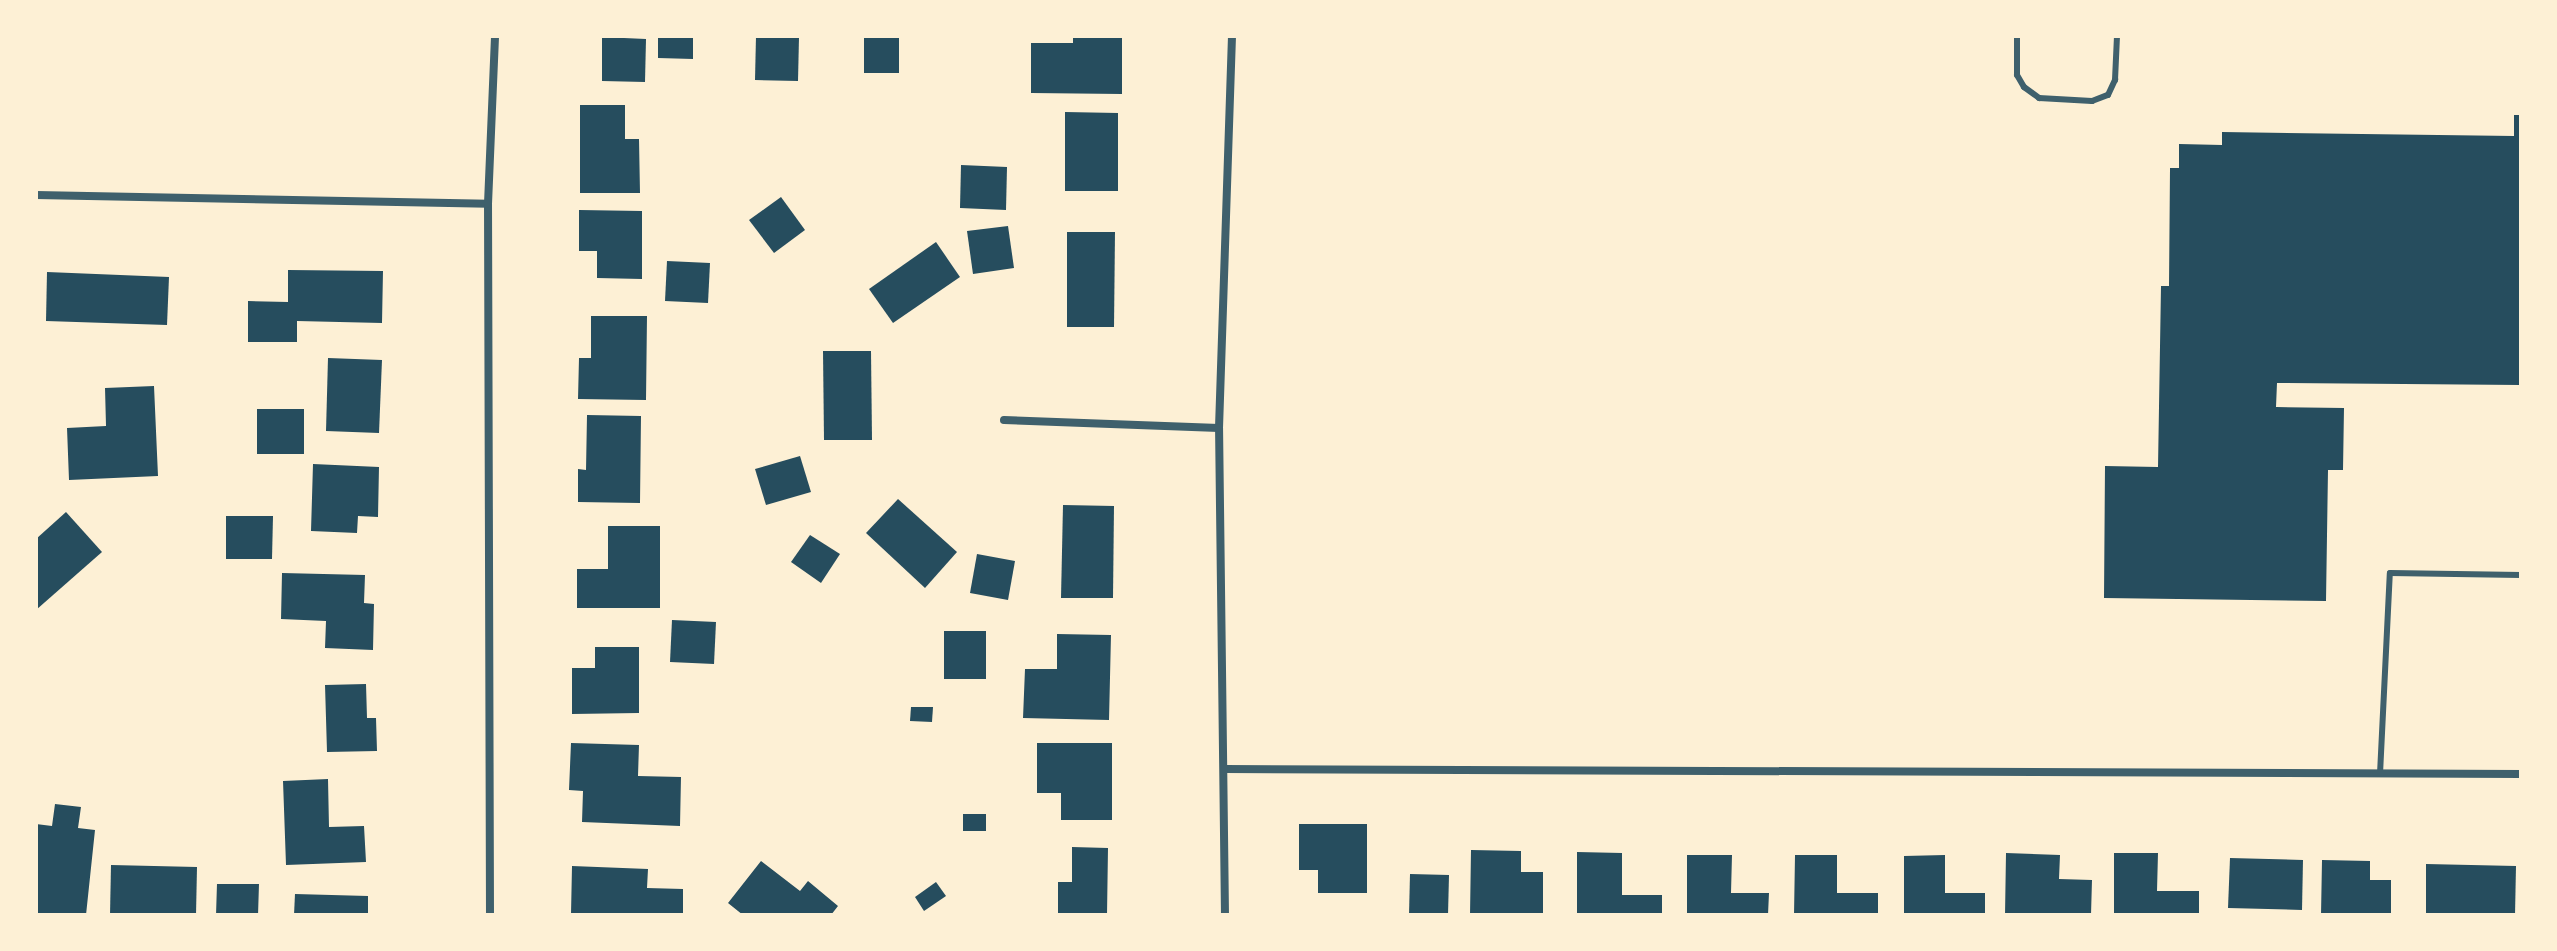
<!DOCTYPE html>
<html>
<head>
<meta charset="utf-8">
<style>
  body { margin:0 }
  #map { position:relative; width:2557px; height:951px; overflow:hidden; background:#fdf0d5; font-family:Lato,sans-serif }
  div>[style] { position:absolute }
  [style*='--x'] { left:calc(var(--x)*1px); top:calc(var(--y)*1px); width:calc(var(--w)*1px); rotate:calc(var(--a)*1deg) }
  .building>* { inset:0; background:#264d5e }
  .service>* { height:6px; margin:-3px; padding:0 3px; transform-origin:3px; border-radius:3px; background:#3f606c }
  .minor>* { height:8px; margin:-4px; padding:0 4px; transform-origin:4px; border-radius:4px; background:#3f606c }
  span { translate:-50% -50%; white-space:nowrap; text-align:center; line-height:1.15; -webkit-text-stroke:8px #fdf0d5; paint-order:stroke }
  .frame { position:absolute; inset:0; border:38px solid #fdf0d5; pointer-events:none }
</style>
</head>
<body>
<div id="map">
  <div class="building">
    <div style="clip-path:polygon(658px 36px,693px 36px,693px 59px,658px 58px)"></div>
    <div style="clip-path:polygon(756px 36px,799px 37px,798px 81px,755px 80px)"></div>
    <div style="clip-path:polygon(864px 36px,899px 36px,899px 73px,864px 73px)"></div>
    <div style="clip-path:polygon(1073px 36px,1122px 36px,1122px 94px,1031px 93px,1031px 43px,1073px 43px)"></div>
    <div style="clip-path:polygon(602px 37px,646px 39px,645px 82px,602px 81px)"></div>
    <div style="clip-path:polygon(580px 105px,625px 105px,625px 139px,639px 139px,640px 193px,580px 193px)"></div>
    <div style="clip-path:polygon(1065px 112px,1118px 113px,1118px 191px,1065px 191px)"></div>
    <div style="clip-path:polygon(2514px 115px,2521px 115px,2521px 385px,2277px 383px,2276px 407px,2344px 408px,2343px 470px,2328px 470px,2326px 601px,2104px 598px,2105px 466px,2158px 467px,2161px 286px,2169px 286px,2170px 168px,2179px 168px,2179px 144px,2222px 145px,2222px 132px,2514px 136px)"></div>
    <div style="clip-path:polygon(961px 165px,1007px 167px,1006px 210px,960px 208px)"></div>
    <div style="clip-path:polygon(781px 197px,805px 230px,774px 253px,749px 220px)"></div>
    <div style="clip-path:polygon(579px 210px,642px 211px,642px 279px,597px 278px,597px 251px,579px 251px)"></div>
    <div style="clip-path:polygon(1008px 226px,1014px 268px,973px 274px,967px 231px)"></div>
    <div style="clip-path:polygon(1067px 232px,1115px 232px,1114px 327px,1067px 327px)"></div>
    <div style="clip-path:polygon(936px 242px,960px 277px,893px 323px,869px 289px)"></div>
    <div style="clip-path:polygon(667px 261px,710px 263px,708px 303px,665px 301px)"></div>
    <div style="clip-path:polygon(288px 270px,383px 271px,382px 323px,297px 321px,297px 342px,248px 342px,248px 301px,288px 302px)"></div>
    <div style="clip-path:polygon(47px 272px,169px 277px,167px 325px,46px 321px)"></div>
    <div style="clip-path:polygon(591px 316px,647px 316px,646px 400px,578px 399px,579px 358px,591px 358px)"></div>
    <div style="clip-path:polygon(823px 351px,871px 351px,872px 440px,824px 440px)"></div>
    <div style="clip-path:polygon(328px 358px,382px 360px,379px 433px,326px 431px)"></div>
    <div style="clip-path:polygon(154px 386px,158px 476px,69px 480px,67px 428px,106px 426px,105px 388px)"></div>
    <div style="clip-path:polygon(257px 409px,304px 409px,304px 454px,257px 454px)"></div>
    <div style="clip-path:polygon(587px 415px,641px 416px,640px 503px,578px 502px,578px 469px,586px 470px)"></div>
    <div style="clip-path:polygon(800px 456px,811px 492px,766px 505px,755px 469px)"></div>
    <div style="clip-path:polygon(313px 464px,379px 467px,378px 517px,358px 516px,357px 533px,311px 531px)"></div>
    <div style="clip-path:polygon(898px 499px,957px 552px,925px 588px,866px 533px)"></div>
    <div style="clip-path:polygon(1063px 505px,1114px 506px,1113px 598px,1061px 598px)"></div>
    <div style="clip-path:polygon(66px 512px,102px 552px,36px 610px,36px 539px)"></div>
    <div style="clip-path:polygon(226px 516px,273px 516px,272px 559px,226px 559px)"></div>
    <div style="clip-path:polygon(608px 526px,660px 526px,660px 608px,577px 608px,577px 569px,608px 569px)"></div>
    <div style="clip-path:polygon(810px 535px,840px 554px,821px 583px,791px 562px)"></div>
    <div style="clip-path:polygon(977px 554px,1015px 561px,1008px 600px,970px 593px)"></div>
    <div style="clip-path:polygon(282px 573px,365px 575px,364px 603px,374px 604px,373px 650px,325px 648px,326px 621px,281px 619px)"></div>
    <div style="clip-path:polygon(672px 620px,716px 622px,714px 664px,670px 662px)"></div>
    <div style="clip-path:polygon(944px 631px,986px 631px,986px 679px,944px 679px)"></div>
    <div style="clip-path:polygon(1057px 634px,1111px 635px,1109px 720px,1023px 718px,1025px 669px,1057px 669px)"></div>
    <div style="clip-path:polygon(595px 647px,639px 647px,639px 713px,572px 714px,572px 668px,595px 668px)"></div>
    <div style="clip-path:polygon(366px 684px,367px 718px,376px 718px,377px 751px,327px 752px,325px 685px)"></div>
    <div style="clip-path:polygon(911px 707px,933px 707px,932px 722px,910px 721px)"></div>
    <div style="clip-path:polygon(571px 743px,639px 745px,638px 776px,681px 777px,680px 826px,582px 822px,583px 791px,569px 790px)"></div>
    <div style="clip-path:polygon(1037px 743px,1112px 743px,1112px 820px,1061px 820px,1061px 793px,1037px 793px)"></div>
    <div style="clip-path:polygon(328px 779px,329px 827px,364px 826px,366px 862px,286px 865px,283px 781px)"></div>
    <div style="clip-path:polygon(55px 804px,81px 807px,78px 828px,95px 830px,86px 915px,36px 915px,36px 824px,52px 826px)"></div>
    <div style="clip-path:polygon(963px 814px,986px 814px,986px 831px,963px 831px)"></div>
    <div style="clip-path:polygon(1299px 824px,1367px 824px,1367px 893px,1318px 893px,1318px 870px,1299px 870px)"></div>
    <div style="clip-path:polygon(1072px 847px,1108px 848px,1107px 915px,1058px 915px,1058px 882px,1072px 882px)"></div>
    <div style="clip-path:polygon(1471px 850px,1521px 851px,1521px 872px,1543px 872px,1543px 915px,1470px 915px)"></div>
    <div style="clip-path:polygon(1577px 852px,1622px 853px,1622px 895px,1662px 895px,1662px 915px,1577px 915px)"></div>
    <div style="clip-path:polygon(2006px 853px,2060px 855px,2059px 879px,2092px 880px,2091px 915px,2005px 915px)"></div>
    <div style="clip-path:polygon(2114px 853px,2158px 853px,2157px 891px,2199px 891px,2199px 915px,2114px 915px)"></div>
    <div style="clip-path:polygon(1687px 855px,1732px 855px,1731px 893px,1769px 893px,1768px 915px,1687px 915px)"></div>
    <div style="clip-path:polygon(1795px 855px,1837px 855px,1837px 893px,1878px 893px,1878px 915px,1794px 915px)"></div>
    <div style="clip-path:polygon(1945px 855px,1945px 893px,1985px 893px,1985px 915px,1904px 915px,1904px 856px)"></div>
    <div style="clip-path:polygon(2230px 858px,2303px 860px,2302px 910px,2228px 908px)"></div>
    <div style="clip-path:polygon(2322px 860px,2370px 861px,2370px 880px,2391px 880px,2391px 915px,2321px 915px)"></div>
    <div style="clip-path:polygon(761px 861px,800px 891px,808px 881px,838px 906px,831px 915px,743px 915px,728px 903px)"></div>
    <div style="clip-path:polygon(2426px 864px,2516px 866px,2515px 915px,2426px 915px)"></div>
    <div style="clip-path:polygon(111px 865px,197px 867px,196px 915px,110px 915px)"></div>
    <div style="clip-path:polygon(572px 866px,648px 869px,647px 888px,683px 889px,683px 915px,571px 914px)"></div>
    <div style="clip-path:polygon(1410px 874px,1449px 875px,1448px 915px,1409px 915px)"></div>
    <div style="clip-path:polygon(936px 882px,946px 896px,924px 911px,915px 897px)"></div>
    <div style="clip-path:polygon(217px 884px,259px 884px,258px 915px,216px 915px)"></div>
    <div style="clip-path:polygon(295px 894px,368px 896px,368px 915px,294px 915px)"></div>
  </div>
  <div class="service">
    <div style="--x:2017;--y:36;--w:39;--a:90"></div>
    <div style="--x:2017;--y:75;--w:14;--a:60"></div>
    <div style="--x:2024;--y:87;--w:19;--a:36"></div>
    <div style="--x:2039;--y:98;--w:53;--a:3.2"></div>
    <div style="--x:2092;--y:101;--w:17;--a:-21"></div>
    <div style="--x:2108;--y:95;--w:17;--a:-65"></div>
    <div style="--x:2115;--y:80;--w:44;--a:-87.4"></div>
    <div style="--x:2380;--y:774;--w:201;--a:-87.2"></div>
    <div style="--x:2390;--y:573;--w:131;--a:0.9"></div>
  </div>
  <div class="minor">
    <div style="--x:36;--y:195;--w:452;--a:1.1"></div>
    <div style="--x:1004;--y:420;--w:215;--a:2.1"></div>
    <div style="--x:1225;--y:769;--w:1296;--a:0.22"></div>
    <div style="--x:490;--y:915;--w:711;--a:-90.16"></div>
    <div style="--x:488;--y:204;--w:168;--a:-87.6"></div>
    <div style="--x:1225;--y:915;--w:487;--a:-90.7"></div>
    <div style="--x:1219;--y:428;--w:392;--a:-88.1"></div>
  </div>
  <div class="frame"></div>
</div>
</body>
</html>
